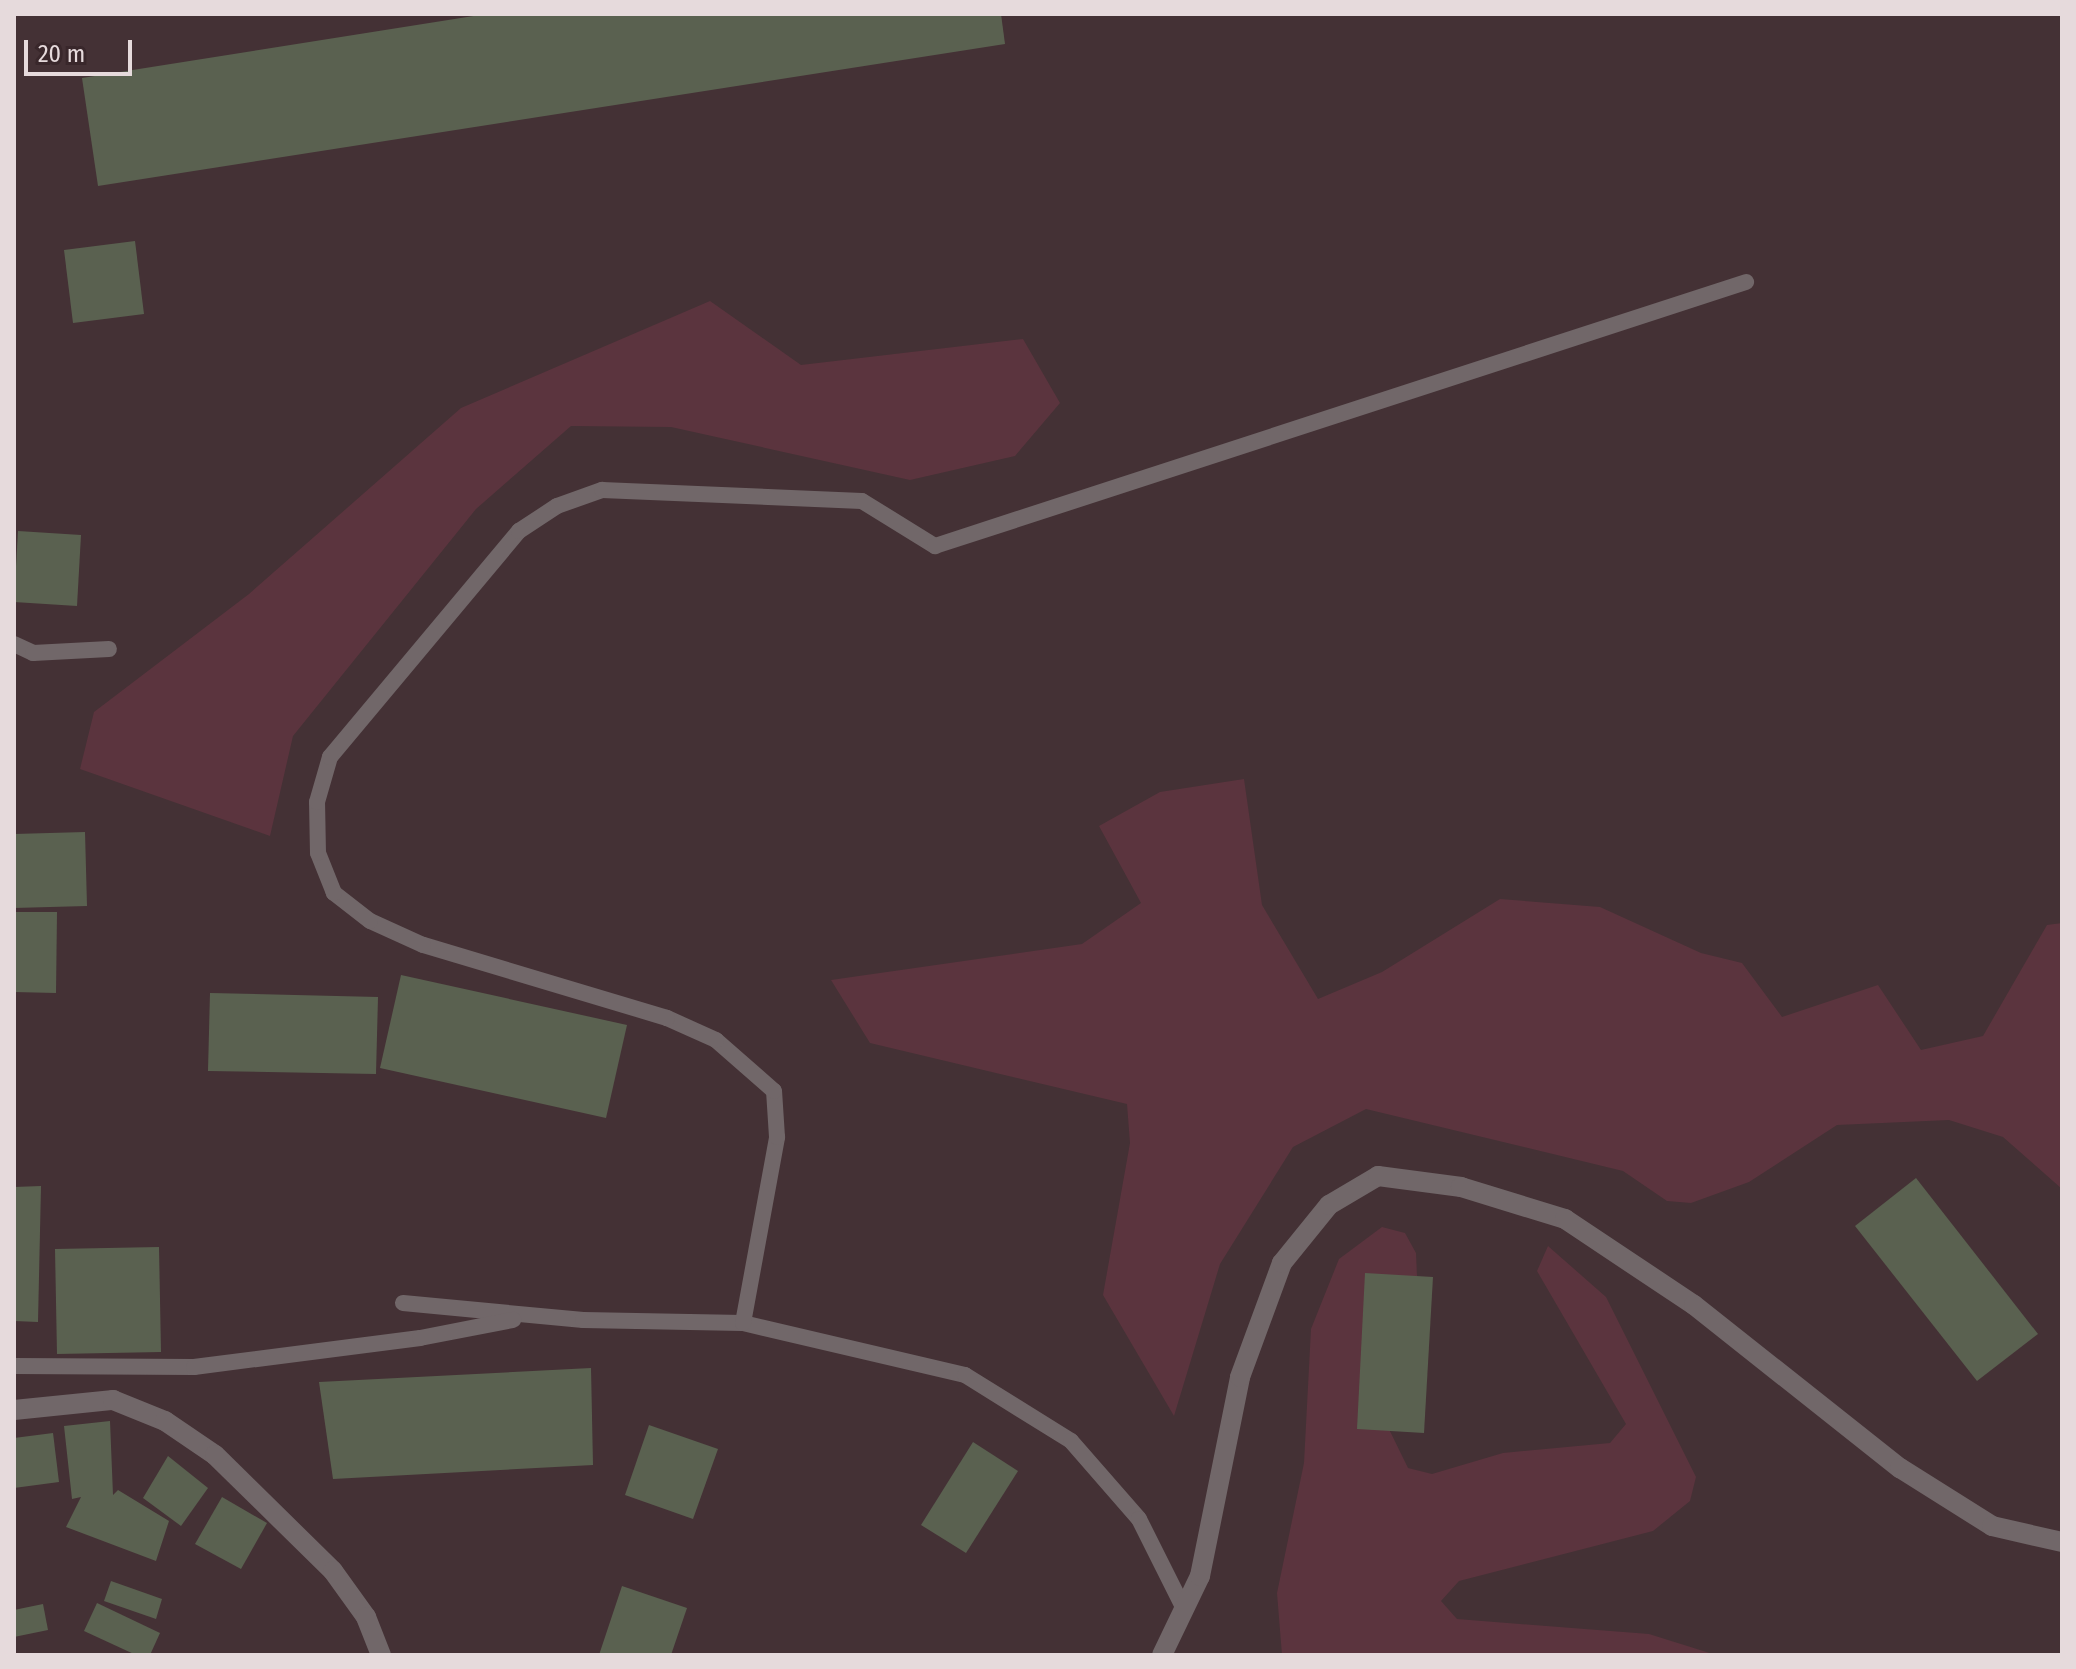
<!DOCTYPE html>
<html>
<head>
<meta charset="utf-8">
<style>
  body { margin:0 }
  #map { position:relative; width:2076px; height:1669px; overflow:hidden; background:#443135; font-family:"Fira Sans Condensed",sans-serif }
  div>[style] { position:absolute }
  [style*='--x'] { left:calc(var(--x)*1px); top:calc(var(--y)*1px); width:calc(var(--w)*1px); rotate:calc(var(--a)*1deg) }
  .green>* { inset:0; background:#5b343e }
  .building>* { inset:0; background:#5a6150 }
  .service>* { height:16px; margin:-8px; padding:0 8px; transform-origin:8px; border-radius:8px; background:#716769 }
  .minor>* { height:20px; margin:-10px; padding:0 10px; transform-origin:10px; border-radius:10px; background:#716769 }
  span { translate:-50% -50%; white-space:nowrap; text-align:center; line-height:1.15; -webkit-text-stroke:6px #39272b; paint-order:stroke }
  .frame { position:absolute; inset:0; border:16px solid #e6dadc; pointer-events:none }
  .scale { position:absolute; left:24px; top:40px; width:108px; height:36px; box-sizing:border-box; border:4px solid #e6dadc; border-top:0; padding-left:10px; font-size:24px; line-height:28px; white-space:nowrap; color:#e6dadc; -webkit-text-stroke:6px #39272b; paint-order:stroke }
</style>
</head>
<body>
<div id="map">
  <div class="green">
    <div style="clip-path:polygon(710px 301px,801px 365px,1023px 339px,1060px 403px,1015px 456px,910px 480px,671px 427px,571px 426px,476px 509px,293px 736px,270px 836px,80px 769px,94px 712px,249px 594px,461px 408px)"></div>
    <div style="clip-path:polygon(1244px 779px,1262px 905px,1318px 999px,1382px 972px,1500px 899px,1600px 907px,1701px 953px,1742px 963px,1782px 1017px,1878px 985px,1921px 1050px,1983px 1036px,2047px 925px,2062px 923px,2062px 1189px,2003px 1137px,1949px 1120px,1837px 1125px,1749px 1182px,1691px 1203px,1667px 1201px,1623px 1171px,1366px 1109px,1293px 1147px,1220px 1264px,1174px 1416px,1103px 1295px,1130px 1143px,1127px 1104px,870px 1043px,831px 980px,1082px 944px,1141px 903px,1099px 826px,1160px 792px)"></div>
    <div style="clip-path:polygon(1382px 1227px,1405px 1233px,1416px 1253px,1418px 1299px,1386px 1423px,1408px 1468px,1432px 1474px,1503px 1453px,1610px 1443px,1626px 1424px,1537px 1271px,1548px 1246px,1606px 1297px,1696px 1477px,1690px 1501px,1653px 1531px,1459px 1581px,1441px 1601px,1457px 1619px,1649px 1634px,1716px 1655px,1282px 1655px,1277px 1593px,1304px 1463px,1311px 1329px,1339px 1259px)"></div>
  </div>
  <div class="building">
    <div style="clip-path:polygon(486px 14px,1001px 14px,1005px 44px,98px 186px,82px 78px)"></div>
    <div style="clip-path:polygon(135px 241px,144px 314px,73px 323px,64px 250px)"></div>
    <div style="clip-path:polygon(18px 531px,81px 535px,77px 606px,14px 602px)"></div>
    <div style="clip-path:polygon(85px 832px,87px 906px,14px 908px,14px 834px)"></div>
    <div style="clip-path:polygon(14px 912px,57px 912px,56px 993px,14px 992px)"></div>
    <div style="clip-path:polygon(401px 975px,627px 1025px,606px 1118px,380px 1068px)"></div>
    <div style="clip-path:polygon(210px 993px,378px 997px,376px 1074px,208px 1071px)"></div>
    <div style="clip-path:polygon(1916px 1178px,2038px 1334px,1977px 1381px,1855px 1226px)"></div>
    <div style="clip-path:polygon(41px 1186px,38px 1322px,14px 1321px,14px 1187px)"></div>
    <div style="clip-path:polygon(159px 1247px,161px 1352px,57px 1354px,55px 1249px)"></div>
    <div style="clip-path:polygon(1365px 1273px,1433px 1277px,1424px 1433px,1357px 1429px)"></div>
    <div style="clip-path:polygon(591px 1368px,593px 1465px,333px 1479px,319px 1382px)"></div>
    <div style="clip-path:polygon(110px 1421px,113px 1495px,118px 1490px,169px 1521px,156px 1561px,66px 1527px,81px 1497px,72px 1499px,64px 1426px)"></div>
    <div style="clip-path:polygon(649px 1425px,718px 1449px,693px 1519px,625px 1495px)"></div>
    <div style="clip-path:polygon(53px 1433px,59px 1482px,14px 1488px,14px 1438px)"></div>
    <div style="clip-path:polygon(973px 1442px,1018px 1471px,966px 1553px,921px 1525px)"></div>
    <div style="clip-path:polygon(168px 1456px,208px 1488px,181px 1526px,143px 1498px)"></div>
    <div style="clip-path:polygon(222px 1497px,267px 1523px,241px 1569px,195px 1544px)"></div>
    <div style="clip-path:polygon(111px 1581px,162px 1599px,156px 1619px,104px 1601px)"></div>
    <div style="clip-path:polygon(622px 1586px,687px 1608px,671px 1655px,599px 1655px)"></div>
    <div style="clip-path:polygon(97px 1603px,160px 1633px,150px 1655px,136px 1655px,84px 1631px)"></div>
    <div style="clip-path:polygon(43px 1604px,48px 1630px,14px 1637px,14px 1610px)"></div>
  </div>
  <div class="service">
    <div style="--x:14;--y:644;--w:21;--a:25"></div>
    <div style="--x:33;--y:653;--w:76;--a:-3"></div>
    <div style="--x:403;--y:1303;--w:181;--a:5.4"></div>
    <div style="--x:583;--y:1320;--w:160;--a:1.1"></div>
    <div style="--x:743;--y:1323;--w:228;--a:13.2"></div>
    <div style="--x:965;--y:1375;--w:125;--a:31.9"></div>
    <div style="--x:1071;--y:1441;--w:103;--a:48.9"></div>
    <div style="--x:1139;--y:1519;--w:101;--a:63.4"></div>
    <div style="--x:743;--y:1323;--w:189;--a:-79.6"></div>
    <div style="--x:777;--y:1137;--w:46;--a:-93.7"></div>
    <div style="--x:774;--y:1091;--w:77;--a:-138.7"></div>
    <div style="--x:716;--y:1040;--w:54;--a:-155.8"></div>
    <div style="--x:667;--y:1018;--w:255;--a:-163.3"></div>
    <div style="--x:423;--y:945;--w:58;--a:-155.6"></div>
    <div style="--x:370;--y:921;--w:46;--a:-142.1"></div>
    <div style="--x:334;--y:893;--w:43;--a:-111.8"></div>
    <div style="--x:318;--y:853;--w:51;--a:-91.1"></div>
    <div style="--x:317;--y:802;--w:47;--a:-73.9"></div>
    <div style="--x:330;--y:757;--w:295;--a:-50.1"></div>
    <div style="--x:519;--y:531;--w:45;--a:-33.3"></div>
    <div style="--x:557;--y:506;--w:48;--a:-19.6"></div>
    <div style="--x:602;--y:490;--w:260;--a:2.4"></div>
    <div style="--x:862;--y:501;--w:86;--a:31.7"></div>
    <div style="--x:935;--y:546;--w:853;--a:-18.03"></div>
    <div style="--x:14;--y:1366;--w:180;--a:0.3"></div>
    <div style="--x:194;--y:1367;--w:228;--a:-7.3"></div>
    <div style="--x:420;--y:1338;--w:95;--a:-11"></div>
  </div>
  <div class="minor">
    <div style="--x:14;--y:1410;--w:100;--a:-5.8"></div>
    <div style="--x:113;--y:1400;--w:56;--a:22"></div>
    <div style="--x:165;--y:1421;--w:60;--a:34.2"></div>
    <div style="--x:215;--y:1455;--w:165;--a:44.5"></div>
    <div style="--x:333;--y:1571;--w:57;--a:54.3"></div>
    <div style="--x:366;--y:1617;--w:41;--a:68.5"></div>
    <div style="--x:1162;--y:1655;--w:88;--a:-64.3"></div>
    <div style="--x:1200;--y:1576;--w:203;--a:-78.6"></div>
    <div style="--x:1240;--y:1377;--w:121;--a:-69.8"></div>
    <div style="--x:1282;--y:1263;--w:75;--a:-51"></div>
    <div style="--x:1329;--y:1205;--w:57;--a:-30.6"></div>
    <div style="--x:1378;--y:1176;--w:84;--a:7.5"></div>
    <div style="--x:1461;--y:1187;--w:109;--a:17.1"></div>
    <div style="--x:1565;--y:1219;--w:155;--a:33.7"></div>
    <div style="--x:1694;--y:1305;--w:263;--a:38.4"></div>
    <div style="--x:1900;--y:1468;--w:109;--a:32.2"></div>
    <div style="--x:1992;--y:1526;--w:72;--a:12.9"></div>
  </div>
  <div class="frame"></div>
  <div class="scale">20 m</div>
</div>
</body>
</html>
